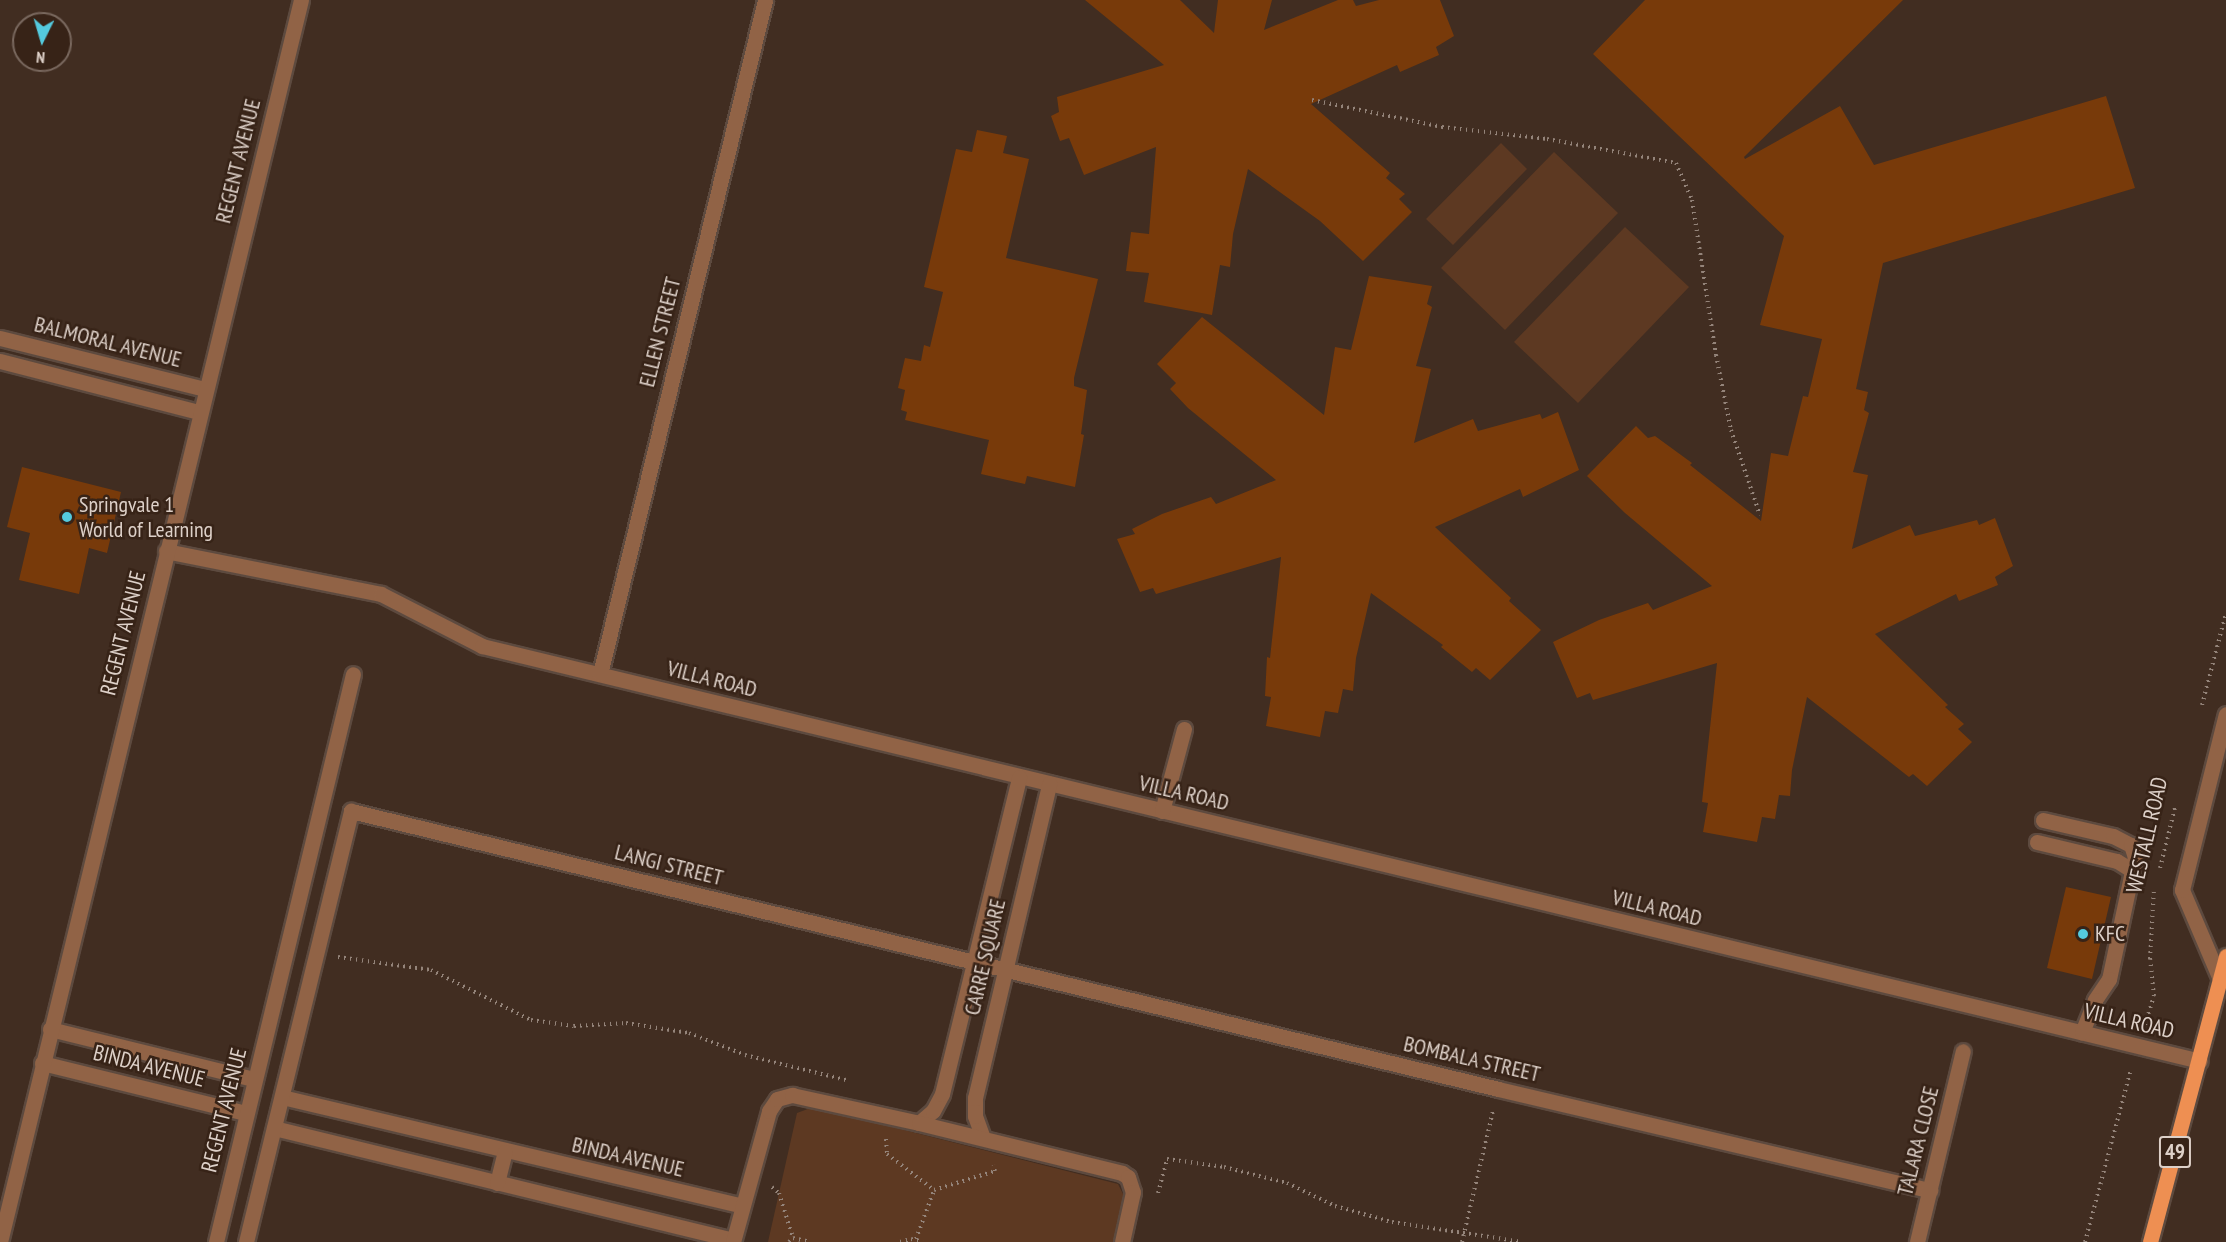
<!DOCTYPE html>
<html>
<head>
<meta charset="utf-8">
<style>
  body { margin:0 }
  #map { position:relative; width:2226px; height:1242px; overflow:hidden; background:#412d21; font-family:"PT Sans Narrow",sans-serif }
  div>[style] { position:absolute }
  [style*='--x'] { left:calc(var(--x)*1px); top:calc(var(--y)*1px); width:calc(var(--w)*1px); rotate:calc(var(--a)*1deg) }
  .green>* { inset:0; background:#5d3922 }
  .building>* { inset:0; background:#783a0a }
  .path>* { height:4px; margin-top:-2px; transform-origin:0; background:repeating-linear-gradient(90deg,#94847a 0 1.5px,transparent 0 6px) }
  .roads { filter:drop-shadow(2px 0 #5d4a3f) drop-shadow(-2px 0 #5d4a3f) drop-shadow(0 2px #5d4a3f) drop-shadow(0 -2px #5d4a3f) }
  .minor>* { height:15px; margin:-7.5px; padding:0 7.5px; transform-origin:7.5px; border-radius:7.5px; background:#916346 }
  .major>* { height:15px; margin:-7.5px; padding:0 7.5px; transform-origin:7.5px; border-radius:7.5px; background:#ee8f52 }
  .dots>* { width:16px; height:16px; translate:-50% -50%; box-sizing:border-box; border:3px solid #372317; border-radius:50% }
  span { translate:-50% -50%; white-space:nowrap; text-align:center; line-height:1.15; -webkit-text-stroke:5px #372317; paint-order:stroke }
  .shield-label span { padding:2px 4px; background:#372317; border:2px solid; border-radius:4px; -webkit-text-stroke-width:0 }
  .shield-label { font-size:21px; color:#ddd0c8; font-weight:700 }
  .street-label { font-size:22px; color:#ddd0c8 }
  .poi-label { font-size:22px; color:#ddd0c8 }
  .left { translate:0 -50%; text-align:left }
  .north { position:absolute; left:12px; top:12px; width:60px; height:60px; box-sizing:border-box; background:#372317; border:2px solid #79685e; border-radius:50%; rotate:185deg; font-size:16px; font-weight:700; line-height:24px; text-align:center; color:#ddd0c8 }
  .north::after { content:''; display:block; margin:auto; width:21px; height:27px; background:#54cade; clip-path:polygon(50% 0,100% 100%,50% 72%,0 100%) }
</style>
</head>
<body>
<div id="map">
  <div class="green">
    <div style="clip-path:polygon(1501px 143px,1527px 169px,1453px 245px,1426px 219px)"></div>
    <div style="clip-path:polygon(1554px 152px,1618px 213px,1505px 330px,1441px 268px)"></div>
    <div style="clip-path:polygon(1625px 227px,1689px 287px,1578px 403px,1514px 342px)"></div>
    <div style="clip-path:polygon(813px 1107px,1118px 1184px,1126px 1200px,1115px 1242px,768px 1242px,797px 1113px)"></div>
  </div>
  <div class="building">
    <div style="clip-path:polygon(1085px 0,1180px 0,1214px 33px,1218px 0,1272px 0,1264px 30px,1338px 0,1353px 0,1356px 6px,1379px 0,1440px 0,1454px 36px,1436px 47px,1439px 55px,1400px 72px,1397px 65px,1311px 104px,1390px 173px,1386px 178px,1405px 194px,1399px 199px,1412px 212px,1363px 261px,1320px 221px,1248px 169px,1233px 234px,1230px 267px,1220px 265px,1212px 315px,1144px 302px,1149px 273px,1126px 271px,1131px 232px,1149px 234px,1156px 147px,1084px 175px,1069px 138px,1060px 141px,1051px 116px,1059px 112px,1057px 97px,1164px 65px)"></div>
    <div style="clip-path:polygon(1645px 0,1903px 0,1744px 157px,1745px 159px,1840px 106px,1874px 165px,2106px 96px,2135px 188px,1883px 263px,1856px 389px,1868px 392px,1864px 410px,1869px 413px,1853px 472px,1868px 475px,1852px 549px,1910px 525px,1915px 536px,1977px 520px,1979px 525px,1995px 518px,2013px 566px,1995px 577px,1998px 585px,1959px 601px,1956px 594px,1875px 634px,1948px 705px,1945px 707px,1964px 724px,1958px 729px,1972px 742px,1927px 786px,1913px 774px,1909px 777px,1807px 697px,1792px 770px,1790px 796px,1779px 795px,1775px 819px,1762px 817px,1757px 842px,1703px 832px,1708px 803px,1702px 802px,1717px 663px,1593px 700px,1590px 693px,1577px 698px,1553px 642px,1599px 620px,1648px 603px,1653px 610px,1712px 586px,1625px 513px,1587px 476px,1636px 426px,1648px 438px,1655px 436px,1692px 463px,1690px 465px,1761px 521px,1771px 453px,1788px 456px,1803px 396px,1808px 397px,1822px 339px,1760px 325px,1784px 236px,1593px 54px)"></div>
    <div style="clip-path:polygon(977px 130px,1007px 136px,1003px 153px,1029px 159px,1006px 258px,1098px 279px,1074px 378px,1074px 386px,1087px 390px,1081px 434px,1084px 435px,1075px 487px,1027px 476px,1025px 484px,981px 474px,989px 440px,905px 420px,907px 412px,901px 410px,905px 390px,898px 388px,905px 358px,921px 361px,924px 345px,930px 347px,943px 292px,924px 287px,956px 149px,972px 152px)"></div>
    <div style="clip-path:polygon(1369px 276px,1432px 286px,1427px 304px,1432px 307px,1416px 366px,1431px 369px,1414px 443px,1473px 419px,1478px 431px,1540px 414px,1542px 419px,1558px 412px,1579px 470px,1523px 497px,1520px 489px,1435px 527px,1511px 598px,1509px 601px,1541px 630px,1490px 680px,1476px 668px,1472px 672px,1441px 647px,1443px 645px,1371px 593px,1356px 658px,1353px 691px,1343px 689px,1338px 713px,1325px 711px,1320px 737px,1266px 726px,1271px 697px,1265px 696px,1267px 657px,1270px 658px,1281px 557px,1156px 594px,1153px 588px,1140px 592px,1117px 539px,1135px 534px,1132px 529px,1162px 514px,1211px 497px,1216px 504px,1276px 480px,1188px 408px,1170px 389px,1176px 383px,1157px 364px,1202px 317px,1324px 415px,1335px 347px,1351px 350px)"></div>
    <div style="clip-path:polygon(22px 467px,121px 492px,107px 553px,89px 548px,79px 594px,19px 580px,30px 533px,7px 527px)"></div>
    <div style="clip-path:polygon(2066px 887px,2111px 897px,2092px 979px,2047px 968px)"></div>
  </div>
  <div class="path">
    <div style="--x:1312;--y:100;--w:133;--a:11.7"></div>
    <div style="--x:1442;--y:127;--w:106;--a:6.5"></div>
    <div style="--x:1547;--y:139;--w:131;--a:10.5"></div>
    <div style="--x:1676;--y:163;--w:40;--a:66.6"></div>
    <div style="--x:1692;--y:200;--w:157;--a:81.2"></div>
    <div style="--x:1716;--y:355;--w:76;--a:78.7"></div>
    <div style="--x:1731;--y:430;--w:90;--a:71.2"></div>
    <div style="--x:2202;--y:705;--w:95;--a:-75.4"></div>
    <div style="--x:2160;--y:868;--w:62;--a:-76"></div>
    <div style="--x:338;--y:957;--w:94;--a:8"></div>
    <div style="--x:431;--y:970;--w:112;--a:26.6"></div>
    <div style="--x:531;--y:1020;--w:43;--a:7.9"></div>
    <div style="--x:574;--y:1026;--w:52;--a:-3.3"></div>
    <div style="--x:626;--y:1023;--w:64;--a:9"></div>
    <div style="--x:689;--y:1033;--w:60;--a:21.4"></div>
    <div style="--x:745;--y:1055;--w:104;--a:13.9"></div>
    <div style="--x:2145;--y:1025;--w:30;--a:-73"></div>
    <div style="--x:2154;--y:996;--w:37;--a:-96"></div>
    <div style="--x:2150;--y:959;--w:69;--a:-86.7"></div>
    <div style="--x:886;--y:1139;--w:15;--a:86"></div>
    <div style="--x:887;--y:1154;--w:59;--a:37.5"></div>
    <div style="--x:772;--y:1187;--w:9;--a:41"></div>
    <div style="--x:779;--y:1193;--w:47;--a:72.7"></div>
    <div style="--x:1158;--y:1193;--w:35;--a:-75"></div>
    <div style="--x:1167;--y:1159;--w:58;--a:8"></div>
    <div style="--x:1224;--y:1167;--w:65;--a:14.3"></div>
    <div style="--x:1287;--y:1183;--w:53;--a:25.6"></div>
    <div style="--x:1335;--y:1206;--w:59;--a:15.7"></div>
    <div style="--x:1392;--y:1222;--w:132;--a:8.7"></div>
    <div style="--x:916;--y:1239;--w:52;--a:-69.8"></div>
    <div style="--x:934;--y:1190;--w:64;--a:-17.3"></div>
    <div style="--x:995;--y:1171;--w:6;--a:-108"></div>
    <div style="--x:789;--y:1242;--w:6;--a:-45"></div>
    <div style="--x:793;--y:1238;--w:18;--a:13"></div>
    <div style="--x:900;--y:1242;--w:11;--a:-15"></div>
    <div style="--x:911;--y:1239;--w:12;--a:14"></div>
    <div style="--x:1462;--y:1242;--w:135;--a:-76.7"></div>
    <div style="--x:2085;--y:1242;--w:179;--a:-75.1"></div>
  </div>
  <div class="roads">
    <div class="minor">
      <div style="--x:0;--y:338;--w:211;--a:14"></div>
      <div style="--x:0;--y:361;--w:205;--a:14.4"></div>
      <div style="--x:166;--y:551;--w:219;--a:11.3"></div>
      <div style="--x:381;--y:594;--w:114;--a:27.2"></div>
      <div style="--x:482;--y:646;--w:1767;--a:13.58"></div>
      <div style="--x:600;--y:674;--w:694;--a:-76.24"></div>
      <div style="--x:1162;--y:811;--w:85;--a:-75"></div>
      <div style="--x:2043;--y:820;--w:72;--a:12.9"></div>
      <div style="--x:2113;--y:836;--w:20;--a:27"></div>
      <div style="--x:2131;--y:845;--w:13;--a:72"></div>
      <div style="--x:2135;--y:857;--w:125;--a:102"></div>
      <div style="--x:2109;--y:979;--w:25;--a:124"></div>
      <div style="--x:2095;--y:1000;--w:35;--a:112"></div>
      <div style="--x:2037;--y:842;--w:82;--a:13.4"></div>
      <div style="--x:2117;--y:861;--w:19;--a:32"></div>
      <div style="--x:2220;--y:979;--w:97;--a:-113.1"></div>
      <div style="--x:2182;--y:890;--w:181;--a:-76"></div>
      <div style="--x:50;--y:1029;--w:210;--a:13.8"></div>
      <div style="--x:42;--y:1063;--w:210;--a:13.8"></div>
      <div style="--x:282;--y:1097;--w:473;--a:13.3"></div>
      <div style="--x:919;--y:1123;--w:18;--a:-41"></div>
      <div style="--x:933;--y:1111;--w:19;--a:-62"></div>
      <div style="--x:942;--y:1094;--w:326;--a:-76.3"></div>
      <div style="--x:274;--y:1128;--w:472;--a:13.7"></div>
      <div style="--x:983;--y:1138;--w:23;--a:-110"></div>
      <div style="--x:975;--y:1116;--w:18;--a:-90"></div>
      <div style="--x:975;--y:1098;--w:323;--a:-76.7"></div>
      <div style="--x:497;--y:1183;--w:32;--a:-76"></div>
      <div style="--x:0;--y:1242;--w:1278;--a:-76.38"></div>
      <div style="--x:216;--y:1242;--w:584;--a:-76.44"></div>
      <div style="--x:246;--y:1242;--w:444;--a:-76.3"></div>
      <div style="--x:351;--y:811;--w:1180;--a:13.62"></div>
      <div style="--x:1498;--y:1089;--w:444;--a:13.2"></div>
      <div style="--x:733;--y:1242;--w:136;--a:-74.6"></div>
      <div style="--x:769;--y:1111;--w:14;--a:-56"></div>
      <div style="--x:777;--y:1099;--w:16;--a:-15"></div>
      <div style="--x:792;--y:1095;--w:130;--a:12.4"></div>
      <div style="--x:919;--y:1123;--w:209;--a:13.8"></div>
      <div style="--x:1122;--y:1173;--w:7;--a:34"></div>
      <div style="--x:1128;--y:1177;--w:16;--a:72"></div>
      <div style="--x:1133;--y:1192;--w:51;--a:102.4"></div>
      <div style="--x:1917;--y:1242;--w:196;--a:-76.5"></div>
    </div>
    <div class="major">
      <div style="--x:2150;--y:1242;--w:296;--a:-75.1"></div>
    </div>
  </div>
  <div class="dots">
    <div style="left:67px;top:517px;background:#54cade"></div>
    <div style="left:2083px;top:934px;background:#54cade"></div>
  </div>
  <div class="shield-label">
    <span style="left:2175px;top:1152px">49</span>
  </div>
  <div class="street-label">
    <span style="left:238px;top:161px;rotate:-76deg">REGENT AVENUE</span>
    <span style="left:660px;top:332px;rotate:-76deg">ELLEN STREET</span>
    <span style="left:108px;top:342px;rotate:14deg">BALMORAL AVENUE</span>
    <span style="left:123px;top:633px;rotate:-76deg">REGENT AVENUE</span>
    <span style="left:712px;top:679px;rotate:14deg">VILLA ROAD</span>
    <span style="left:1184px;top:793px;rotate:13deg">VILLA ROAD</span>
    <span style="left:2147px;top:835px;rotate:-77deg">WESTALL ROAD</span>
    <span style="left:669px;top:865px;rotate:14deg">LANGI STREET</span>
    <span style="left:1657px;top:908px;rotate:14deg">VILLA ROAD</span>
    <span style="left:985px;top:957px;rotate:-77deg">CARRE SQUARE</span>
    <span style="left:2129px;top:1021px;rotate:13deg">VILLA ROAD</span>
    <span style="left:1472px;top:1059px;rotate:13deg">BOMBALA STREET</span>
    <span style="left:149px;top:1066px;rotate:14deg">BINDA AVENUE</span>
    <span style="left:224px;top:1110px;rotate:-76deg">REGENT AVENUE</span>
    <span style="left:1918px;top:1141px;rotate:-76deg">TALARA CLOSE</span>
    <span style="left:628px;top:1157px;rotate:13deg">BINDA AVENUE</span>
  </div>
  <div class="poi-label">
    <span class="left" style="left:79px;top:517px">Springvale 1<br>World of Learning</span>
    <span class="left" style="left:2095px;top:934px">KFC</span>
  </div>
  <div class="north">N</div>
</div>
</body>
</html>
